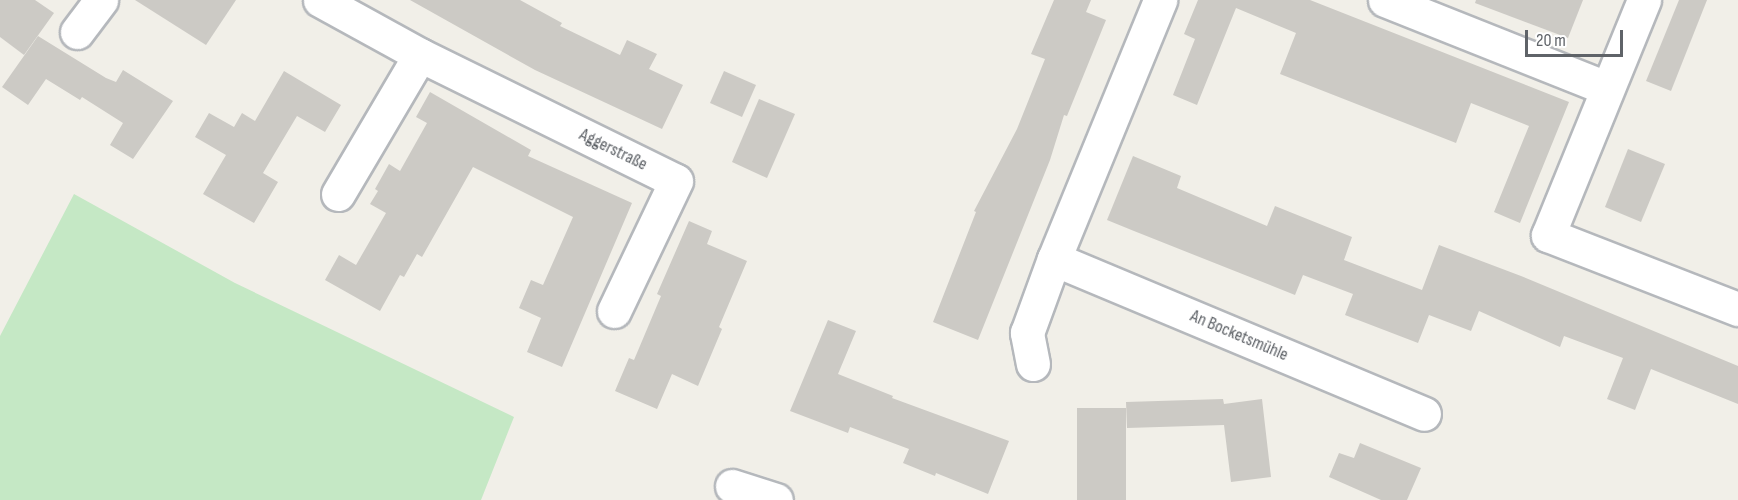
<!DOCTYPE html>
<html>
<head>
<meta charset="utf-8">
<style>
  body { margin:0 }
  #map { position:relative; width:1738px; height:500px; overflow:hidden; background:#f1efe8; font-family:"Sofia Sans Condensed",sans-serif }
  div>[style] { position:absolute }
  [style*='--x'] { left:calc(var(--x)*1px); top:calc(var(--y)*1px); width:calc(var(--w)*1px); rotate:calc(var(--a)*1deg) }
  .green>* { inset:0; background:#c5e8c5 }
  .building>* { inset:0; background:#cccac5 }
  .roads { filter:drop-shadow(2px 0 #b5b8bc) drop-shadow(-2px 0 #b5b8bc) drop-shadow(0 2px #b5b8bc) drop-shadow(0 -2px #b5b8bc) }
  .minor>* { height:33px; margin:-16.5px; padding:0 16.5px; transform-origin:16.5px; border-radius:16.5px; background:#fff }
  span { translate:-50% -50%; white-space:nowrap; text-align:center; line-height:1.15; -webkit-text-stroke:5px #fff; paint-order:stroke }
  .street-label { font-size:18px; color:#5f6368 }
  .scale { position:absolute; left:1525px; top:30px; width:98px; height:27px; box-sizing:border-box; border:3px solid #5f6368; border-top:0; padding-left:8px; font-size:18px; line-height:21px; white-space:nowrap; color:#5f6368; -webkit-text-stroke:4px #fff; paint-order:stroke }
</style>
</head>
<body>
<div id="map">
  <div class="green">
    <div style="clip-path:polygon(74px 194px,235px 283px,514px 417px,481px 500px,0 500px,0 336px)"></div>
  </div>
  <div class="building">
    <div style="clip-path:polygon(0 0,35px 0,54px 13px,24px 55px,0 37px)"></div>
    <div style="clip-path:polygon(135px 0,236px 0,206px 45px)"></div>
    <div style="clip-path:polygon(410px 0,520px 0,562px 23px,560px 26px,620px 55px,627px 40px,657px 54px,649px 69px,683px 85px,662px 129px,535px 70px)"></div>
    <div style="clip-path:polygon(1054px 0,1091px 0,1086px 12px,1106px 20px,1067px 116px,1064px 115px,1050px 160px,978px 340px,933px 322px,976px 212px,974px 211px,1017px 129px,1045px 59px,1031px 54px)"></div>
    <div style="clip-path:polygon(1198px 0,1310px 0,1569px 102px,1520px 223px,1494px 212px,1529px 126px,1471px 103px,1456px 143px,1280px 74px,1296px 33px,1236px 8px,1197px 105px,1173px 95px,1195px 39px,1184px 34px)"></div>
    <div style="clip-path:polygon(1476px 0,1583px 0,1568px 38px,1475px 3px)"></div>
    <div style="clip-path:polygon(1679px 0,1707px 0,1671px 91px,1646px 81px)"></div>
    <div style="clip-path:polygon(38px 36px,106px 78px,116px 82px,123px 70px,173px 101px,133px 159px,110px 145px,123px 123px,82px 97px,80px 100px,46px 79px,28px 105px,2px 87px)"></div>
    <div style="clip-path:polygon(284px 71px,341px 105px,325px 132px,297px 116px,263px 173px,278px 182px,254px 223px,203px 194px,226px 155px,195px 137px,209px 113px,234px 127px,242px 113px,255px 121px)"></div>
    <div style="clip-path:polygon(724px 71px,756px 85px,742px 117px,710px 103px)"></div>
    <div style="clip-path:polygon(430px 92px,531px 150px,528px 156px,632px 203px,562px 367px,527px 352px,541px 318px,519px 308px,531px 280px,543px 285px,573px 217px,473px 167px,422px 257px,417px 254px,404px 277px,400px 275px,380px 311px,325px 280px,339px 255px,356px 265px,386px 213px,370px 204px,378px 191px,375px 189px,389px 164px,400px 171px,427px 123px,416px 117px)"></div>
    <div style="clip-path:polygon(759px 99px,795px 114px,767px 178px,732px 162px)"></div>
    <div style="clip-path:polygon(1628px 149px,1665px 164px,1641px 222px,1605px 207px)"></div>
    <div style="clip-path:polygon(1133px 156px,1181px 176px,1177px 188px,1267px 226px,1275px 206px,1352px 237px,1344px 260px,1422px 290px,1439px 245px,1521px 276px,1738px 366px,1738px 404px,1651px 369px,1635px 410px,1607px 399px,1623px 358px,1564px 336px,1560px 347px,1479px 311px,1471px 331px,1429px 315px,1418px 343px,1345px 315px,1353px 294px,1303px 275px,1295px 295px,1134px 231px,1107px 220px)"></div>
    <div style="clip-path:polygon(689px 221px,712px 231px,707px 244px,747px 261px,719px 327px,722px 329px,698px 386px,672px 374px,657px 409px,615px 391px,629px 358px,634px 360px,661px 296px,657px 294px)"></div>
    <div style="clip-path:polygon(828px 320px,856px 331px,838px 374px,893px 396px,892px 398px,1009px 441px,988px 494px,936px 473px,935px 476px,903px 463px,909px 449px,850px 427px,848px 433px,790px 411px)"></div>
    <div style="clip-path:polygon(1223px 399px,1224px 404px,1262px 399px,1271px 477px,1231px 482px,1224px 425px,1127px 428px,1126px 402px)"></div>
    <div style="clip-path:polygon(1077px 408px,1126px 408px,1126px 500px,1077px 500px)"></div>
    <div style="clip-path:polygon(1360px 443px,1421px 468px,1407px 500px,1381px 500px,1329px 477px,1339px 453px,1354px 458px)"></div>
  </div>
  <div class="roads">
    <div class="minor">
      <div style="--x:320;--y:0;--w:114;--a:28.8"></div>
      <div style="--x:420;--y:55;--w:285;--a:26.2"></div>
      <div style="--x:676;--y:181;--w:144;--a:115.5"></div>
      <div style="--x:1385;--y:0;--w:238;--a:21.7"></div>
      <div style="--x:1644;--y:0;--w:254;--a:112.2"></div>
      <div style="--x:1548;--y:235;--w:204;--a:21.3"></div>
      <div style="--x:77;--y:32;--w:40;--a:-53"></div>
      <div style="--x:338;--y:194;--w:161;--a:-59.5"></div>
      <div style="--x:1054;--y:259;--w:401;--a:22.7"></div>
      <div style="--x:1033;--y:364;--w:32;--a:-101"></div>
      <div style="--x:1027;--y:333;--w:79;--a:-70"></div>
      <div style="--x:1054;--y:259;--w:280;--a:-67.7"></div>
      <div style="--x:732;--y:486;--w:46;--a:17.7"></div>
    </div>
  </div>
  <div class="street-label">
    <span style="left:613px;top:150px;rotate:26deg">Aggerstraße</span>
    <span style="left:1239px;top:336px;rotate:23deg">An Bocketsmühle</span>
  </div>
  <div class="scale">20 m</div>
</div>
</body>
</html>
